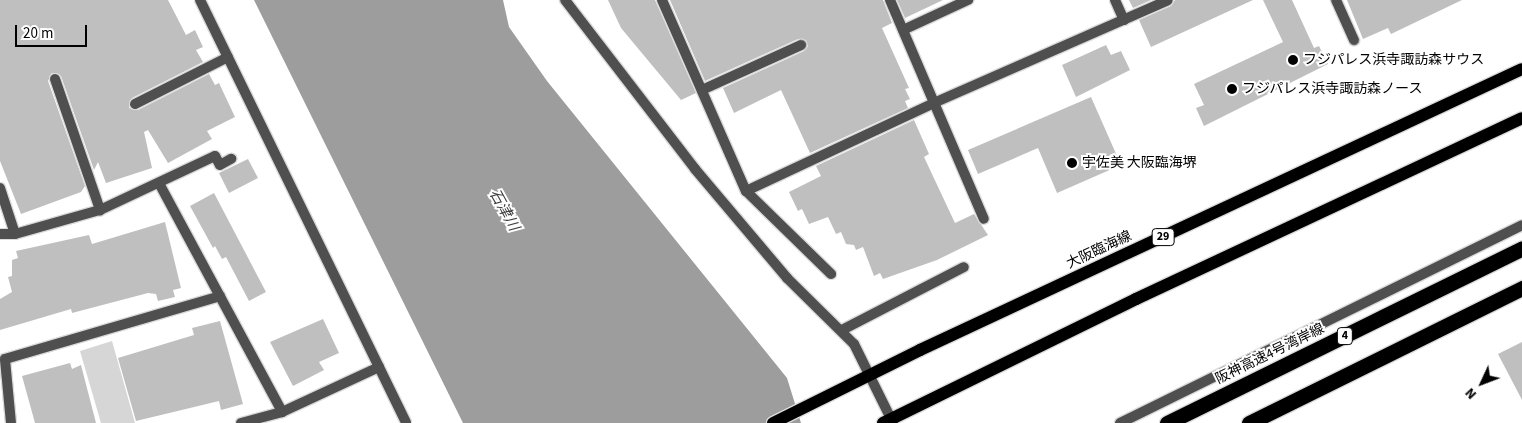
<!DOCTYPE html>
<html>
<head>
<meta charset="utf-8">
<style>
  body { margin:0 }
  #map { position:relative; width:1522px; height:423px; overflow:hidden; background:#fff; font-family:"Source Sans 3","Noto Sans JP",sans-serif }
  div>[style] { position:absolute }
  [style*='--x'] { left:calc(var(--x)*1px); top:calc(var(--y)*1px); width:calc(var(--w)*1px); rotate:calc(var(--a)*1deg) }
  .green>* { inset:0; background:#d6d6d6 }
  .water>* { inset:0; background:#9d9d9d }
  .building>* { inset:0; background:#bfbfbf }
  .roads { filter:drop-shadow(1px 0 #dbdbdb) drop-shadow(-1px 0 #dbdbdb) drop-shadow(0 1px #dbdbdb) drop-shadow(0 -1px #dbdbdb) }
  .lane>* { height:10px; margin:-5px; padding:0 5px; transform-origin:5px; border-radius:5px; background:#4f4f4f }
  .street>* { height:10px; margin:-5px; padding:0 5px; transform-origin:5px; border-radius:5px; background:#4f4f4f }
  .primary>* { height:12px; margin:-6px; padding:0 6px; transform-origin:6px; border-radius:6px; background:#000 }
  .highway>* { height:15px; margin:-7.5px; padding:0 7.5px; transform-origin:7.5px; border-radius:7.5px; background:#000 }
  .dots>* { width:14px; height:14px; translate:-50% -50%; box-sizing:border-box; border:2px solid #fff; border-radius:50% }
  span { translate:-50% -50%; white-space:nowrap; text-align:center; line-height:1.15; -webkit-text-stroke:4px #fff; paint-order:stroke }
  .shield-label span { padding:1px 4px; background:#fff; border:1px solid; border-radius:4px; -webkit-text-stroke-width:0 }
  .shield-label { font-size:12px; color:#000; font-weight:700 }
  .poi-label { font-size:14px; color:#000 }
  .left { translate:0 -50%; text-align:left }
  .street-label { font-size:14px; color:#000 }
  .water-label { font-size:15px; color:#3e3e3e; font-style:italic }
  .north { position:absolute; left:1457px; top:358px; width:50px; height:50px; -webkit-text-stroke:4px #fff; paint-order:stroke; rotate:227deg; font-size:14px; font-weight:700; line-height:20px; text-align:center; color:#000 }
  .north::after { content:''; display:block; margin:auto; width:18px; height:22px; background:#000; clip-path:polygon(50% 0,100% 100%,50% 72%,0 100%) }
  .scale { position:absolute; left:15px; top:25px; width:72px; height:22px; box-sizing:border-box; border:2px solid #000; border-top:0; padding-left:6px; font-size:15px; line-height:18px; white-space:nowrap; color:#000; -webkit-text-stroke:4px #fff; paint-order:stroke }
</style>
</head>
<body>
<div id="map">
  <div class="green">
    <div style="clip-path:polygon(112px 341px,135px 423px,101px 423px,80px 351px)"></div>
  </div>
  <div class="water">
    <div style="clip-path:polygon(254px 0,503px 0,509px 27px,547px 81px,787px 378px,801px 423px,463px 423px)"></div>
  </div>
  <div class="building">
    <div style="clip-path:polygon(0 0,168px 0,186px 35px,195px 30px,203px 47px,196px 50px,203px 62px,132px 98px,129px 108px,138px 110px,209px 74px,215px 85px,219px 83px,235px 117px,207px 131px,212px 139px,168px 163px,148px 130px,144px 132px,152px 168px,106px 183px,98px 162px,94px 170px,61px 76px,52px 73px,48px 81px,85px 186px,81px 192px,21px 214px,0 161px)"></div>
    <div style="clip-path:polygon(608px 0,655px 0,696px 93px,681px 100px,621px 28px)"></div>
    <div style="clip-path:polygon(670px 0,883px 0,892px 23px,882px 28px,909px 88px,905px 89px,910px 99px,905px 101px,908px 108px,810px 153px,781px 90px,734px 113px,723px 88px,804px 51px,808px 46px,805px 40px,798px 39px,705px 81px)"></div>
    <div style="clip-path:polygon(897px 0,943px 0,905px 18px)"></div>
    <div style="clip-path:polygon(1129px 0,1151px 0,1133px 8px)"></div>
    <div style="clip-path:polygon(1175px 0,1253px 0,1151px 47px,1139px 20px,1171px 6px)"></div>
    <div style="clip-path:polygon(1263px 0,1292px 0,1314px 48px,1319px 46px,1328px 64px,1204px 126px,1196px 108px,1204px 105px,1194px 84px,1283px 42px)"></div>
    <div style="clip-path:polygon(1347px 0,1462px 0,1391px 34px,1388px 28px,1363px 39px)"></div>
    <div style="clip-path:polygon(1106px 45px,1111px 55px,1121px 51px,1130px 70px,1076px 97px,1062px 65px)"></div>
    <div style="clip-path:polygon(1091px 97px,1121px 165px,1057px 193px,1038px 148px,978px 174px,968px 150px)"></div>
    <div style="clip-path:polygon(914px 120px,929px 154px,924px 157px,955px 223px,974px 214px,988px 235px,937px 260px,883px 279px,880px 273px,874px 276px,863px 247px,856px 250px,854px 245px,846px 244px,841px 232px,836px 234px,828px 217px,809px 224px,802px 209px,798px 211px,789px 192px,821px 176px,816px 166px)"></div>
    <div style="clip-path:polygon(248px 159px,258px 178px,229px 193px,219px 173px)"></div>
    <div style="clip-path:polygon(214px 193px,266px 292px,249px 301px,226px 257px,222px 259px,215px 246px,213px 248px,190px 206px)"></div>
    <div style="clip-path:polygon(165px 222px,181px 288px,173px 290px,175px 297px,158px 301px,156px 294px,148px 293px,72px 313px,71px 309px,0 330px,0 299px,12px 292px,8px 277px,12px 276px,12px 260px,18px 258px,16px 251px,89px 235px,92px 244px)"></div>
    <div style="clip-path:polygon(323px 319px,339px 353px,319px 362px,324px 370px,293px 386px,270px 342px)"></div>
    <div style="clip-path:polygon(220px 321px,243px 404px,221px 410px,219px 401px,136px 421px,118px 358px,194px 335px,192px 328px)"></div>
    <div style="clip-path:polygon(1522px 342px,1522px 400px,1498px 354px)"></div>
    <div style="clip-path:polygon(70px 363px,72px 369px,81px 365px,96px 423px,35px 423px,22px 376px)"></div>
  </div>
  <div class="roads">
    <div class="lane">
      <div style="--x:1336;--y:0;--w:44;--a:65.8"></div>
      <div style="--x:903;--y:30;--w:72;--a:-24.8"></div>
      <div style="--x:702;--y:90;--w:109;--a:-24.4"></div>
    </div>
    <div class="street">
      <div style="--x:200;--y:0;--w:470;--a:64"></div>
      <div style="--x:565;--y:0;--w:213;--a:52.4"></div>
      <div style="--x:695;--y:169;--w:143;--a:49.8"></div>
      <div style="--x:787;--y:278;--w:94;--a:44.6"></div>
      <div style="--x:854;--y:344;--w:88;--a:63.7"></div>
      <div style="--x:662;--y:0;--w:209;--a:66.3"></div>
      <div style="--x:746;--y:191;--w:119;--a:44.3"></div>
      <div style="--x:890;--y:0;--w:238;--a:66.8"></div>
      <div style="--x:1115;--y:0;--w:22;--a:66"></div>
      <div style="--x:55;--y:79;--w:139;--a:71"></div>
      <div style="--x:135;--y:104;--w:104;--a:-26.8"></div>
      <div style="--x:160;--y:185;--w:258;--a:61.7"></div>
      <div style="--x:0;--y:188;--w:48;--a:71.9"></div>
      <div style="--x:746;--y:191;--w:210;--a:-25.1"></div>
      <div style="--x:936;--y:102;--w:253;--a:-23.7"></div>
      <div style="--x:0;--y:234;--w:15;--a:0"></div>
      <div style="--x:15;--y:234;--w:88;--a:-15.8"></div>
      <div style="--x:100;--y:210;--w:127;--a:-25.2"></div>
      <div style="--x:215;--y:156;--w:10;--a:61"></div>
      <div style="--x:220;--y:165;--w:13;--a:-29"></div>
      <div style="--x:842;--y:330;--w:137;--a:-27.3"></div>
      <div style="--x:11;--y:423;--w:64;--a:-95.4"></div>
      <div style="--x:5;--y:359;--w:224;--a:-16.3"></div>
      <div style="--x:241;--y:423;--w:42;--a:-15"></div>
      <div style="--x:282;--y:412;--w:107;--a:-24.9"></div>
      <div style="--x:1120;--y:423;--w:448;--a:-26.2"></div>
    </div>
    <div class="primary">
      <div style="--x:773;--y:423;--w:164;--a:-26.4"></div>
      <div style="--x:920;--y:350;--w:664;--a:-25.02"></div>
      <div style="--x:883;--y:423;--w:282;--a:-26.1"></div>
      <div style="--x:1136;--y:299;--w:426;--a:-25.1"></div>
    </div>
    <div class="highway">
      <div style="--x:1167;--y:423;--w:396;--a:-26.2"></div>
      <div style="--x:1249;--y:423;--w:305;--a:-26.3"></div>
    </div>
  </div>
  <div class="dots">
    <div style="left:1293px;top:60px;background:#000"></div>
    <div style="left:1232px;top:89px;background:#000"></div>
    <div style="left:1072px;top:163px;background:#000"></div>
  </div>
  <div class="shield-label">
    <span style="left:1163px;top:237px">29</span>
    <span style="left:1345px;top:336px">4</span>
  </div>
  <div class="poi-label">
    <span class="left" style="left:1303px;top:60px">フジパレス浜寺諏訪森サウス</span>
    <span class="left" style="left:1242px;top:89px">フジパレス浜寺諏訪森ノース</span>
    <span class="left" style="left:1082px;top:163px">宇佐美 大阪臨海堺</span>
  </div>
  <div class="street-label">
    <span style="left:1099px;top:250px;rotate:-25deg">大阪臨海線</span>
    <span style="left:1270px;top:354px;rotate:-26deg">阪神高速4号湾岸線</span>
  </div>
  <div class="water-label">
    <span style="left:504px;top:210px;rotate:61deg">石津川</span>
  </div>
  <div class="north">N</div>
  <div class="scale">20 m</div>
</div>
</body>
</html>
